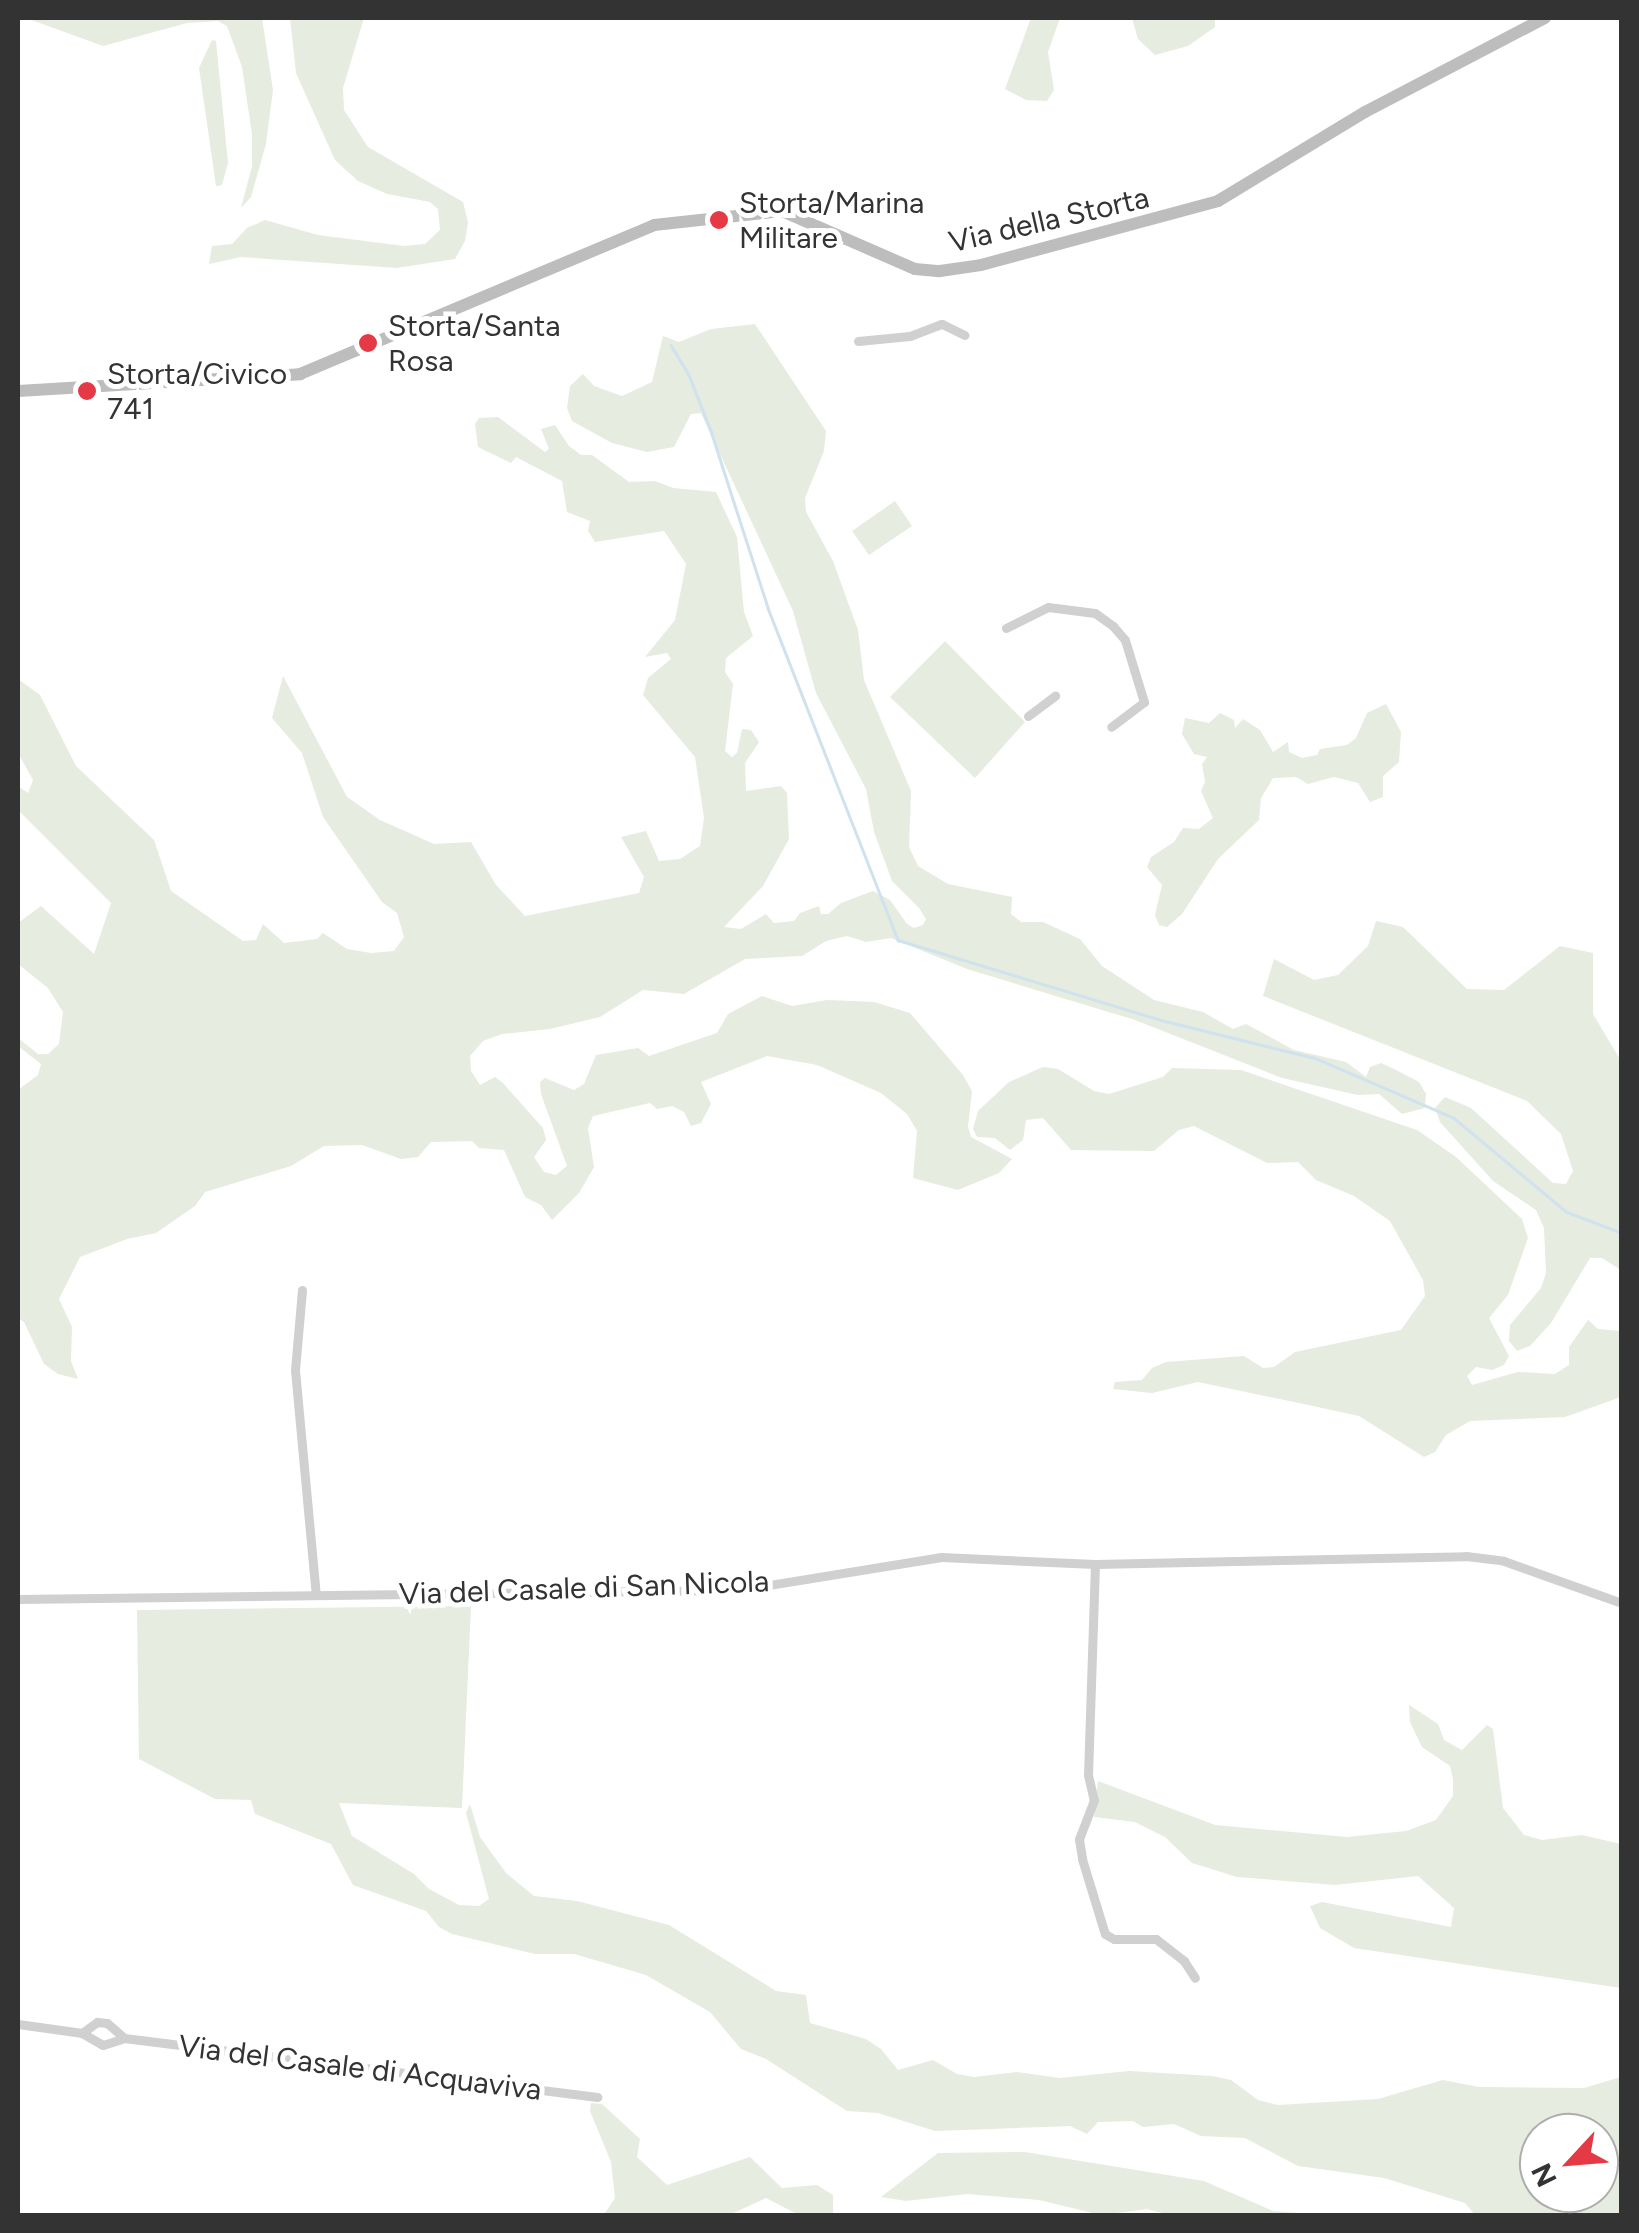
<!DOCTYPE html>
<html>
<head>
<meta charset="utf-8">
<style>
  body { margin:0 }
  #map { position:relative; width:1639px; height:2233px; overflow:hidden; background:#fff; font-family:Figtree,sans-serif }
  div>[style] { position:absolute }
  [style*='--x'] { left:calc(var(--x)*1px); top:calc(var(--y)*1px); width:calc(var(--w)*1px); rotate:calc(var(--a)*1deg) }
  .green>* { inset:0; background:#e6ecdf }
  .stream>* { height:2.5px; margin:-1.25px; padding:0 1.25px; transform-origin:1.25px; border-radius:1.25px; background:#cfe2ee }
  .minor>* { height:9px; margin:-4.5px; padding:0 4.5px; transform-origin:4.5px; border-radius:4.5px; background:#d0d0d0 }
  .secondary>* { height:12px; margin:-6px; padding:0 6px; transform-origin:6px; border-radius:6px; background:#bdbdbd }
  .dots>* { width:28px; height:28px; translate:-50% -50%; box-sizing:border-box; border:5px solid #fff; border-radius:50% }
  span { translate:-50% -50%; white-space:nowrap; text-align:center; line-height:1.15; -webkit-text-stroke:10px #fff; paint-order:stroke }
  .poi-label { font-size:30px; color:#333 }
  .left { translate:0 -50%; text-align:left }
  .street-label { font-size:30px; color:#333 }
  .frame { position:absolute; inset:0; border:20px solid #333; pointer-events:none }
  .north { position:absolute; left:1519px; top:2113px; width:100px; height:100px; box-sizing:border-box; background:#fff; border:2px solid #adadad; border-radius:50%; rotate:244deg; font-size:28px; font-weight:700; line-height:40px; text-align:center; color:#333 }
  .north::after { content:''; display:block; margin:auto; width:35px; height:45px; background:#e63946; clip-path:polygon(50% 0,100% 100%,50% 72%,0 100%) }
</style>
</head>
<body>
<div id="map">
  <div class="green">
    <div style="clip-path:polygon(26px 18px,262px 18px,273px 90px,266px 144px,251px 197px,241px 208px,252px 166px,252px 134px,242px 67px,227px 26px,218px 21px,187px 23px,103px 46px)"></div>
    <div style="clip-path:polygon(290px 18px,364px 18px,343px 88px,344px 110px,368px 147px,463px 202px,468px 222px,465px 241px,455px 259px,397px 268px,241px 257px,209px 264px,212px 246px,232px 244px,247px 228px,265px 220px,318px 235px,404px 246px,425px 244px,440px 230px,438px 209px,430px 202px,387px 194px,358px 181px,335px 160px,296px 73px)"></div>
    <div style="clip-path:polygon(1031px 18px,1060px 18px,1048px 52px,1054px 90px,1047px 101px,1026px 100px,1005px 89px)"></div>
    <div style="clip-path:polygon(1132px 18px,1215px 18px,1215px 27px,1188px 46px,1155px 55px,1138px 39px)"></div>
    <div style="clip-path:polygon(212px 40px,216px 41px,228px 163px,222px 185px,216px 186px,199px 68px)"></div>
    <div style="clip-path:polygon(755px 324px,826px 431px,824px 451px,805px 498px,806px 512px,833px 561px,858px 630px,864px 680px,911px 791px,909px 847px,918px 866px,948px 884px,1012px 897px,1011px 914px,1021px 922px,1043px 922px,1080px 939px,1102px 966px,1154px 1000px,1203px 1012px,1233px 1029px,1246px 1024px,1294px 1050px,1346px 1062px,1366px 1077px,1370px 1067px,1381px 1063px,1394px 1069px,1419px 1082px,1426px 1094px,1425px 1108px,1402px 1114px,1379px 1094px,1358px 1095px,1282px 1078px,1135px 1020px,967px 969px,891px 938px,866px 942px,847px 936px,826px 941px,802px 956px,745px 959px,684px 994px,643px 990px,600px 1017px,550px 1029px,502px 1034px,483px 1041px,470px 1056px,471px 1071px,480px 1085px,495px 1077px,503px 1083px,543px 1128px,546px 1140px,534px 1157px,544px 1172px,556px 1175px,567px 1166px,541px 1094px,540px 1082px,545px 1078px,574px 1090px,584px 1084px,596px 1055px,638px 1048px,649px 1056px,717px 1033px,728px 1014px,762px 996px,792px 1006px,827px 1000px,874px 1002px,910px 1013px,963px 1075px,972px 1091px,968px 1127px,971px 1137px,1012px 1159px,999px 1173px,958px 1190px,913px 1178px,917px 1131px,907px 1114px,881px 1093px,817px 1065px,767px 1056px,701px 1082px,711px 1104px,701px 1123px,691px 1126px,684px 1112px,672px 1106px,657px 1109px,650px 1103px,593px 1116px,588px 1128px,594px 1167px,579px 1193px,552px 1220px,541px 1205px,525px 1197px,504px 1150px,479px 1148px,472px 1141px,431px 1142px,418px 1157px,401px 1159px,362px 1145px,324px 1146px,291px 1166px,205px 1192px,195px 1206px,156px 1233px,127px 1239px,80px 1257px,59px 1299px,72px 1327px,71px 1361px,78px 1379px,58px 1374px,44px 1364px,24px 1322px,18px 1318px,18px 1090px,38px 1075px,41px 1064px,18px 1046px,18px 1038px,38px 1054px,48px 1054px,59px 1044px,63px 1012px,48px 988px,18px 964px,18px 923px,41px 906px,94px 954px,111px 903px,18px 810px,18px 786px,28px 793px,33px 780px,18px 753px,18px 679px,40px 695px,76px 766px,154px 840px,171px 891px,243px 941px,256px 940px,263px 924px,284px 943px,317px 939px,323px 933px,347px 949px,371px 953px,394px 951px,404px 937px,397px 913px,382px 902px,323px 817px,302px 753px,272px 718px,283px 676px,347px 797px,380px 820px,434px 844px,471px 842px,496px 885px,525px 916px,639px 893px,644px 877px,621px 837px,646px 831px,659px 861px,680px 859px,700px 846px,704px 818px,695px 757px,643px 695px,648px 678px,671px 659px,667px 653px,645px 657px,675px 620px,686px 564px,664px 531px,595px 542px,588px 531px,590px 521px,567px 512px,562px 481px,516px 457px,511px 463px,478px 447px,475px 424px,479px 418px,498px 417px,545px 452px,549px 449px,541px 429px,555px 425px,569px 446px,581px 455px,592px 455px,629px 482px,655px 481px,673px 488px,716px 492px,737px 537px,744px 612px,753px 636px,726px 658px,725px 672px,733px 684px,725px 751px,732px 757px,737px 753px,742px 729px,751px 730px,759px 742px,745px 763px,746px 791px,781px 786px,787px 793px,789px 839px,763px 886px,724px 927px,741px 929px,766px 914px,774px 923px,794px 921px,800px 913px,819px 906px,821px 914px,828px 914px,841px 903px,873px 891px,890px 900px,907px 924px,914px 928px,923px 925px,926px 919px,919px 908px,892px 881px,874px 832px,866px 789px,816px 693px,793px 611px,701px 413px,691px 414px,674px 447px,647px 452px,612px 443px,572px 421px,567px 408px,570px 386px,583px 374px,594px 386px,622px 396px,652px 382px,663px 336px,679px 342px,711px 329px)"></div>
    <div style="clip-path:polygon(895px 501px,912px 526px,869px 555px,852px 531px)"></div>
    <div style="clip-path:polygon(945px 641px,1025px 722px,975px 778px,890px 697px)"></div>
    <div style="clip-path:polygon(1386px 704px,1401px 732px,1399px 762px,1383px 776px,1383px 797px,1370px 802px,1358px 783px,1334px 777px,1308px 784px,1296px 777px,1273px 778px,1261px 798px,1259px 820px,1218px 859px,1182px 914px,1167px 927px,1159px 925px,1155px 915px,1162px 885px,1147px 867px,1151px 857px,1174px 842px,1183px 828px,1199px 829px,1213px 818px,1201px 791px,1205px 782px,1202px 764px,1207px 757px,1194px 754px,1182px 734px,1185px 718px,1209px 723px,1220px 713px,1234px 720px,1235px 728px,1243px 719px,1260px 730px,1273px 752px,1288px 742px,1289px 752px,1302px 758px,1317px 755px,1320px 749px,1347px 745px,1356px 738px,1367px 713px)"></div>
    <div style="clip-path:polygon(1376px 921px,1403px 927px,1467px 989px,1504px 990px,1560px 946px,1593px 953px,1593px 1014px,1621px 1061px,1621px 1270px,1602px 1258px,1590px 1258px,1551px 1323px,1530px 1346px,1517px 1351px,1509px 1341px,1510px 1325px,1541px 1288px,1546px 1273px,1544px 1228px,1536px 1210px,1493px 1181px,1440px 1122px,1435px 1108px,1445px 1097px,1471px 1108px,1553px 1183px,1566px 1184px,1573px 1171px,1561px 1134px,1527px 1101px,1263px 996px,1274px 959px,1314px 980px,1338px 975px,1368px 946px)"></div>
    <div style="clip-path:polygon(1043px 1067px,1058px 1069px,1094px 1091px,1109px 1094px,1163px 1077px,1172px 1068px,1241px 1070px,1417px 1130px,1456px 1157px,1522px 1219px,1528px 1238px,1508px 1295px,1489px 1318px,1509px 1356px,1504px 1365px,1492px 1370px,1476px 1367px,1467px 1376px,1472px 1385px,1518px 1372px,1555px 1374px,1569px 1365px,1569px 1347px,1588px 1320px,1598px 1329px,1621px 1331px,1621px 1397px,1565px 1417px,1470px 1421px,1446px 1435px,1435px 1452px,1424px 1457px,1359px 1416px,1299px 1403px,1198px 1382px,1152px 1393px,1113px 1389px,1115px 1382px,1142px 1380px,1152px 1368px,1166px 1362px,1244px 1356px,1263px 1368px,1274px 1367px,1295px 1352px,1401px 1330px,1425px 1296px,1423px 1280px,1390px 1221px,1354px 1196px,1316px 1180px,1298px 1162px,1267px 1163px,1194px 1126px,1179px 1130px,1154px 1151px,1071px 1150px,1043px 1118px,1026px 1120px,1023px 1140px,1010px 1150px,995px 1138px,977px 1137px,973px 1129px,978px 1111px,1009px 1082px)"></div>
    <div style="clip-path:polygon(evenodd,471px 1606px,462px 1808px,339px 1803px,352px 1836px,414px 1874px,429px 1889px,459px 1905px,479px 1906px,489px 1899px,466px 1813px,470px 1804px,480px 1837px,506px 1873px,534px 1896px,577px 1901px,669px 1925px,776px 1991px,806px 1995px,810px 2023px,866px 2039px,881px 2049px,898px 2070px,933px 2060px,957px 2074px,974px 2077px,1017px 2072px,1060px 2078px,1129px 2071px,1212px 2076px,1231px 2080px,1258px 2100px,1278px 2105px,1378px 2099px,1443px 2080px,1479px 2087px,1584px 2088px,1621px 2077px,1621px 2215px,1475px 2215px,1465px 2203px,1384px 2178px,1298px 2166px,1245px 2138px,1201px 2136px,1174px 2124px,1143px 2127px,1133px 2121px,1098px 2122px,1087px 2134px,1070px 2126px,935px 2131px,878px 2113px,847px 2111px,766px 2059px,741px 2049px,710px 2012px,646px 1975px,574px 1954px,535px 1954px,452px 1934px,439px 1927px,426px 1911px,353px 1885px,331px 1844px,255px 1814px,251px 1800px,215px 1799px,139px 1759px,137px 1610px,471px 1606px,1539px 2133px,1599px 2133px,1599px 2193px,1539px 2193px,1539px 2133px)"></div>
    <div style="clip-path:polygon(1409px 1705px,1438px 1724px,1444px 1740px,1462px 1750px,1487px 1725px,1493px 1729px,1503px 1808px,1524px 1835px,1542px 1840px,1582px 1835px,1621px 1844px,1621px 1988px,1354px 1948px,1320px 1928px,1310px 1906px,1322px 1902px,1451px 1927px,1454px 1908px,1418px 1876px,1335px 1885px,1237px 1877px,1192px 1863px,1165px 1837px,1135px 1822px,1094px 1817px,1098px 1781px,1215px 1825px,1347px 1837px,1406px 1831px,1436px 1820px,1453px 1796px,1453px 1779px,1450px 1766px,1422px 1747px,1410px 1722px)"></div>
    <div style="clip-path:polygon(591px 2103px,602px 2104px,640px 2139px,637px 2157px,667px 2185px,750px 2157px,782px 2188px,817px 2185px,833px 2195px,833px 2215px,799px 2215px,766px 2198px,729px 2215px,596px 2215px,605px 2213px,615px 2198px,611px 2162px,590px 2111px)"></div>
    <div style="clip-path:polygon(1025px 2152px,1204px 2181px,1273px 2211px,1325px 2215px,1174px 2216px,1147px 2209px,1101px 2215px,1039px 2200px,967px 2194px,906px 2201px,881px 2197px,938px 2153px)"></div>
  </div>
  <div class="stream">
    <div style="--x:671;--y:345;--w:35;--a:59"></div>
    <div style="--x:689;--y:375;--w:60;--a:68.6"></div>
    <div style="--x:711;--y:431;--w:186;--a:72.1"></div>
    <div style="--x:768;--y:608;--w:357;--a:68.6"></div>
    <div style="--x:898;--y:940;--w:275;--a:16.9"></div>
    <div style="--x:1161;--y:1020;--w:159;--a:13.9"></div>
    <div style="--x:1315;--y:1058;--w:151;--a:23.3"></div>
    <div style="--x:1454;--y:1118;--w:147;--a:39.8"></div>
    <div style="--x:1567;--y:1212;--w:59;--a:20.9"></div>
  </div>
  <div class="minor">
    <div style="--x:858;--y:341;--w:52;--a:-5.5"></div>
    <div style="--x:910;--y:336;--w:34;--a:-21"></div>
    <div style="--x:942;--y:324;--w:25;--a:26"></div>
    <div style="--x:1006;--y:628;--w:47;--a:-26.6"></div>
    <div style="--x:1048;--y:607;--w:47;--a:7.3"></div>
    <div style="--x:1095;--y:613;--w:22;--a:36"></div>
    <div style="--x:1113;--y:626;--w:18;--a:49"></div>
    <div style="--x:1125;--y:640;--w:65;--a:73"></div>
    <div style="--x:1144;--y:702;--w:41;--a:142.9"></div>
    <div style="--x:1028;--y:716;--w:34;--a:-37"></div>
    <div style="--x:302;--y:1290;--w:80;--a:95"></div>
    <div style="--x:295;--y:1370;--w:226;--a:84.7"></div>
    <div style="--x:1095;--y:1564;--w:211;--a:91.9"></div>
    <div style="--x:1088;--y:1775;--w:26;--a:77"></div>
    <div style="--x:1094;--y:1800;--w:42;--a:111"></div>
    <div style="--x:1079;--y:1839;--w:20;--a:81"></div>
    <div style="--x:1082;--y:1859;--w:78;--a:73"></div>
    <div style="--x:1105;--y:1934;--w:10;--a:29"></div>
    <div style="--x:1114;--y:1939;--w:42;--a:0"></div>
    <div style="--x:1156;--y:1939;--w:36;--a:38"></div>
    <div style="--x:1184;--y:1961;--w:20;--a:57"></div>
    <div style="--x:18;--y:1599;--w:720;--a:-0.72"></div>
    <div style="--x:738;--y:1590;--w:206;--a:-9.2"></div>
    <div style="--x:941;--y:1557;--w:154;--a:2.6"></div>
    <div style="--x:1095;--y:1564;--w:371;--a:-1.2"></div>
    <div style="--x:1466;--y:1556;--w:38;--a:7"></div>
    <div style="--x:1504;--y:1561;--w:125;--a:19.6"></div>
    <div style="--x:18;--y:2024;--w:65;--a:8"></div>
    <div style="--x:82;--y:2033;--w:24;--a:30"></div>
    <div style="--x:103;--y:2045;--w:22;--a:-18"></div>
    <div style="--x:124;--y:2038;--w:477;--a:7.1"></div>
    <div style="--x:82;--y:2033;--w:19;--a:-36"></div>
    <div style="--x:97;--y:2022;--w:10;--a:6"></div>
    <div style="--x:107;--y:2023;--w:23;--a:41"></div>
  </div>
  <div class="secondary">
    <div style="--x:18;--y:391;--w:283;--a:-3.4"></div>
    <div style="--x:300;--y:374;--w:384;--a:-22.8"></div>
    <div style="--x:654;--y:225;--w:129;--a:-6.2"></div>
    <div style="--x:782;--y:211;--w:145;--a:23.6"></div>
    <div style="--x:915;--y:269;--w:25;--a:5"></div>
    <div style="--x:940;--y:271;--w:41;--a:-8.3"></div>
    <div style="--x:981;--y:265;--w:245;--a:-15.1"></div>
    <div style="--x:1218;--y:201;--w:172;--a:-31.2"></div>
    <div style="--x:1365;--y:112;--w:203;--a:-27.6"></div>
  </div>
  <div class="dots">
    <div style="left:719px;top:220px;background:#e63946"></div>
    <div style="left:368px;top:343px;background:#e63946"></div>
    <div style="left:87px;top:391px;background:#e63946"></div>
  </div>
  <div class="poi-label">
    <span class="left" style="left:739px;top:220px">Storta/Marina<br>Militare</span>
    <span class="left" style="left:388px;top:343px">Storta/Santa<br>Rosa</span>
    <span class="left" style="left:107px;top:391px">Storta/Civico<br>741</span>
  </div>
  <div class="street-label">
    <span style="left:1049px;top:220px;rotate:-13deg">Via della Storta</span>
    <span style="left:584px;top:1588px;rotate:-2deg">Via del Casale di San Nicola</span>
    <span style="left:360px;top:2068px;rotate:7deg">Via del Casale di Acquaviva</span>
  </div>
  <div class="frame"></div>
  <div class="north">N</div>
</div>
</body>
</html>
